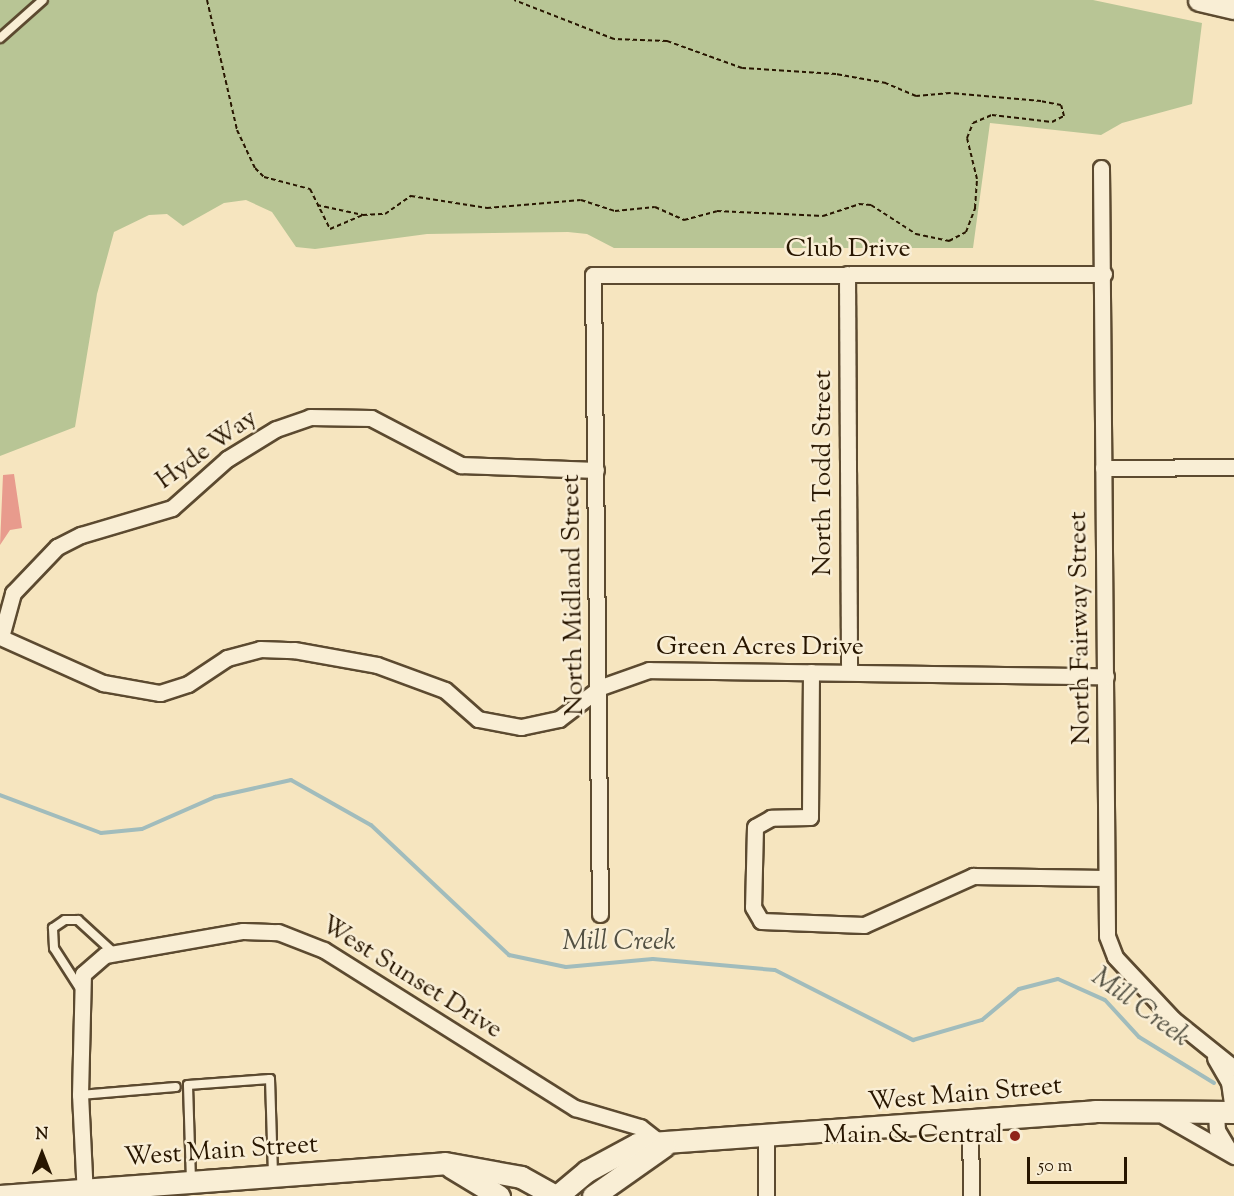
<!DOCTYPE html>
<html>
<head>
<meta charset="utf-8">
<style>
  body { margin:0 }
  #map { position:relative; width:1234px; height:1196px; overflow:hidden; background:#f6e5bf; font-family:"Sorts Mill Goudy",serif }
  div>[style] { position:absolute }
  [style*='--x'] { left:calc(var(--x)*1px); top:calc(var(--y)*1px); width:calc(var(--w)*1px); rotate:calc(var(--a)*1deg) }
  .green>* { inset:0; background:#b8c595 }
  .stream>* { height:4px; margin:-2px; padding:0 2px; transform-origin:2px; border-radius:2px; background:#a1bcbc }
  .building>* { inset:0; background:#e89b8d }
  .path>* { height:2px; margin-top:-1px; transform-origin:0; background:repeating-linear-gradient(90deg,#281600 0 4.5px,transparent 0 7.5px) }
  .roads { filter:drop-shadow(2px 0 #5c4a30) drop-shadow(-2px 0 #5c4a30) drop-shadow(0 2px #5c4a30) drop-shadow(0 -2px #5c4a30) }
  .lane>* { height:8px; margin:-4px; padding:0 4px; transform-origin:4px; border-radius:4px; background:#f9eed5 }
  .street>* { height:15px; margin:-7.5px; padding:0 7.5px; transform-origin:7.5px; border-radius:7.5px; background:#f9eed5 }
  .secondary>* { height:21px; margin:-10.5px; padding:0 10.5px; transform-origin:10.5px; border-radius:10.5px; background:#f9eed5 }
  .dots>* { width:16px; height:16px; translate:-50% -50%; box-sizing:border-box; border:3px solid #f9eed5; border-radius:50% }
  span { translate:-50% -50%; white-space:nowrap; text-align:center; line-height:1.15; -webkit-text-stroke:5px #f9eed5; paint-order:stroke }
  .street-label { font-size:26px; color:#281600 }
  .poi-label { font-size:26px; color:#281600 }
  .right { translate:-100% -50%; text-align:right }
  .water-label { font-size:27px; color:#525042; font-style:italic }
  .north { position:absolute; left:12px; top:1124px; width:60px; height:60px; -webkit-text-stroke:4px #f9eed5; paint-order:stroke; rotate:0deg; font-size:16px; font-weight:700; line-height:24px; text-align:center; color:#281600 }
  .north::after { content:''; display:block; margin:auto; width:21px; height:27px; background:#281600; clip-path:polygon(50% 0,100% 100%,50% 72%,0 100%) }
  .scale { position:absolute; left:1027px; top:1157px; width:100px; height:27px; box-sizing:border-box; border:3px solid #281600; border-top:0; padding-left:8px; font-size:18px; line-height:21px; white-space:nowrap; color:#281600; -webkit-text-stroke:4px #f9eed5; paint-order:stroke }
</style>
</head>
<body>
<div id="map">
  <div class="green">
    <div style="clip-path:polygon(0 0,1093px 0,1202px 23px,1192px 104px,1122px 123px,1101px 135px,990px 123px,973px 248px,614px 248px,587px 234px,568px 232px,427px 234px,315px 249px,296px 247px,272px 212px,246px 200px,224px 203px,183px 226px,167px 214px,149px 215px,114px 232px,97px 294px,75px 427px,0 456px)"></div>
  </div>
  <div class="stream">
    <div style="--x:0;--y:795;--w:108;--a:20.6"></div>
    <div style="--x:101;--y:833;--w:41;--a:-5.6"></div>
    <div style="--x:142;--y:829;--w:80;--a:-23.7"></div>
    <div style="--x:215;--y:797;--w:78;--a:-12.6"></div>
    <div style="--x:291;--y:780;--w:92;--a:29.4"></div>
    <div style="--x:371;--y:825;--w:190;--a:43.3"></div>
    <div style="--x:509;--y:955;--w:58;--a:11.9"></div>
    <div style="--x:566;--y:967;--w:87;--a:-5.3"></div>
    <div style="--x:653;--y:959;--w:122;--a:5.2"></div>
    <div style="--x:775;--y:970;--w:155;--a:26.9"></div>
    <div style="--x:913;--y:1040;--w:72;--a:-16.2"></div>
    <div style="--x:982;--y:1020;--w:48;--a:-40"></div>
    <div style="--x:1019;--y:989;--w:40;--a:-14.4"></div>
    <div style="--x:1058;--y:979;--w:51;--a:24.1"></div>
    <div style="--x:1105;--y:1000;--w:50;--a:47.4"></div>
    <div style="--x:1139;--y:1037;--w:88;--a:31.5"></div>
  </div>
  <div class="building">
    <div style="clip-path:polygon(14px 474px,22px 528px,10px 530px,0 545px,3px 475px)"></div>
  </div>
  <div class="path">
    <div style="--x:207;--y:0;--w:133;--a:77"></div>
    <div style="--x:237;--y:130;--w:42;--a:64.7"></div>
    <div style="--x:255;--y:168;--w:13;--a:45"></div>
    <div style="--x:264;--y:177;--w:48;--a:14.6"></div>
    <div style="--x:310;--y:189;--w:45;--a:63.4"></div>
    <div style="--x:330;--y:229;--w:36;--a:-23"></div>
    <div style="--x:363;--y:215;--w:22;--a:-3"></div>
    <div style="--x:385;--y:214;--w:32;--a:-35"></div>
    <div style="--x:411;--y:196;--w:77;--a:9"></div>
    <div style="--x:487;--y:208;--w:94;--a:-4.9"></div>
    <div style="--x:581;--y:200;--w:36;--a:18"></div>
    <div style="--x:615;--y:211;--w:40;--a:-5.7"></div>
    <div style="--x:655;--y:207;--w:32;--a:24"></div>
    <div style="--x:684;--y:220;--w:34;--a:-15"></div>
    <div style="--x:717;--y:211;--w:106;--a:2.7"></div>
    <div style="--x:823;--y:216;--w:38;--a:-18"></div>
    <div style="--x:859;--y:204;--w:12;--a:5"></div>
    <div style="--x:871;--y:205;--w:54;--a:32.8"></div>
    <div style="--x:916;--y:234;--w:34;--a:12"></div>
    <div style="--x:949;--y:241;--w:19;--a:-28"></div>
    <div style="--x:966;--y:232;--w:26;--a:-69"></div>
    <div style="--x:975;--y:208;--w:29;--a:-86"></div>
    <div style="--x:977;--y:179;--w:42;--a:-103.7"></div>
    <div style="--x:967;--y:138;--w:16;--a:-68"></div>
    <div style="--x:973;--y:123;--w:21;--a:-23"></div>
    <div style="--x:992;--y:115;--w:60;--a:6.7"></div>
    <div style="--x:1052;--y:122;--w:13;--a:-27"></div>
    <div style="--x:1064;--y:116;--w:11;--a:-105"></div>
    <div style="--x:1061;--y:105;--w:20;--a:-169"></div>
    <div style="--x:1041;--y:101;--w:91;--a:-175"></div>
    <div style="--x:950;--y:93;--w:34;--a:175"></div>
    <div style="--x:916;--y:96;--w:33;--a:-157"></div>
    <div style="--x:886;--y:83;--w:51;--a:-169.8"></div>
    <div style="--x:836;--y:74;--w:94;--a:-176.3"></div>
    <div style="--x:742;--y:68;--w:80;--a:-160.2"></div>
    <div style="--x:667;--y:41;--w:53;--a:-177.8"></div>
    <div style="--x:614;--y:39;--w:107;--a:-158.7"></div>
    <div style="--x:317;--y:205;--w:47;--a:12.3"></div>
  </div>
  <div class="roads">
    <div class="lane">
      <div style="--x:0;--y:38;--w:57;--a:-41.5"></div>
      <div style="--x:79;--y:987;--w:46;--a:-122.7"></div>
      <div style="--x:54;--y:948;--w:20;--a:-93"></div>
      <div style="--x:53;--y:928;--w:14;--a:-34"></div>
      <div style="--x:65;--y:920;--w:13;--a:0"></div>
      <div style="--x:78;--y:920;--w:47;--a:42.4"></div>
      <div style="--x:80;--y:1095;--w:96;--a:-4.8"></div>
      <div style="--x:191;--y:1181;--w:96;--a:-91.8"></div>
      <div style="--x:188;--y:1085;--w:82;--a:-4.2"></div>
      <div style="--x:270;--y:1079;--w:95;--a:88.2"></div>
    </div>
    <div class="street">
      <div style="--x:1101;--y:168;--w:768;--a:89.55"></div>
      <div style="--x:1107;--y:936;--w:22;--a:69"></div>
      <div style="--x:1115;--y:957;--w:85;--a:46.9"></div>
      <div style="--x:1173;--y:1019;--w:78;--a:38.8"></div>
      <div style="--x:847;--y:274;--w:398;--a:89.7"></div>
      <div style="--x:1103;--y:468;--w:131;--a:-0.4"></div>
      <div style="--x:0;--y:637;--w:113;--a:24.1"></div>
      <div style="--x:103;--y:683;--w:58;--a:10"></div>
      <div style="--x:160;--y:693;--w:29;--a:-18"></div>
      <div style="--x:188;--y:684;--w:47;--a:-33.7"></div>
      <div style="--x:227;--y:658;--w:34;--a:-15"></div>
      <div style="--x:260;--y:649;--w:34;--a:2"></div>
      <div style="--x:294;--y:650;--w:84;--a:10.2"></div>
      <div style="--x:377;--y:665;--w:72;--a:20.2"></div>
      <div style="--x:445;--y:690;--w:44;--a:41.3"></div>
      <div style="--x:478;--y:719;--w:44;--a:10.5"></div>
      <div style="--x:521;--y:727;--w:39;--a:-12"></div>
      <div style="--x:559;--y:719;--w:53;--a:-37.3"></div>
      <div style="--x:601;--y:687;--w:51;--a:-19.5"></div>
      <div style="--x:649;--y:670;--w:457;--a:0.8"></div>
      <div style="--x:1;--y:637;--w:46;--a:-74.7"></div>
      <div style="--x:13;--y:593;--w:64;--a:-46.3"></div>
      <div style="--x:57;--y:547;--w:27;--a:-27"></div>
      <div style="--x:81;--y:535;--w:95;--a:-16.5"></div>
      <div style="--x:172;--y:508;--w:74;--a:-41.7"></div>
      <div style="--x:227;--y:459;--w:57;--a:-31.5"></div>
      <div style="--x:276;--y:429;--w:36;--a:-19"></div>
      <div style="--x:310;--y:417;--w:61;--a:0.9"></div>
      <div style="--x:371;--y:418;--w:102;--a:27.6"></div>
      <div style="--x:461;--y:465;--w:135;--a:2.1"></div>
      <div style="--x:811;--y:672;--w:145;--a:90.4"></div>
      <div style="--x:810;--y:817;--w:39;--a:179"></div>
      <div style="--x:771;--y:818;--w:18;--a:151"></div>
      <div style="--x:755;--y:827;--w:80;--a:91.4"></div>
      <div style="--x:753;--y:907;--w:16;--a:60"></div>
      <div style="--x:761;--y:921;--w:103;--a:2.2"></div>
      <div style="--x:864;--y:925;--w:120;--a:-24.2"></div>
      <div style="--x:973;--y:876;--w:133;--a:0.9"></div>
      <div style="--x:600;--y:914;--w:639;--a:-90.63"></div>
      <div style="--x:593;--y:275;--w:511;--a:-0.11"></div>
      <div style="--x:1215;--y:1058;--w:28;--a:60"></div>
      <div style="--x:1229;--y:1082;--w:30;--a:82"></div>
      <div style="--x:1216;--y:1112;--w:18;--a:87"></div>
      <div style="--x:1217;--y:1130;--w:21;--a:59"></div>
      <div style="--x:1164;--y:1116;--w:81;--a:29.7"></div>
      <div style="--x:970;--y:1122;--w:74;--a:89.2"></div>
      <div style="--x:766;--y:1137;--w:59;--a:90"></div>
      <div style="--x:85;--y:1196;--w:101;--a:-92.8"></div>
      <div style="--x:80;--y:1095;--w:121;--a:-88.6"></div>
      <div style="--x:83;--y:974;--w:29;--a:-41"></div>
      <div style="--x:105;--y:955;--w:140;--a:-9.9"></div>
      <div style="--x:243;--y:931;--w:35;--a:2"></div>
      <div style="--x:278;--y:932;--w:49;--a:21.4"></div>
      <div style="--x:324;--y:950;--w:297;--a:32.2"></div>
      <div style="--x:575;--y:1108;--w:68;--a:16.3"></div>
      <div style="--x:640;--y:1127;--w:28;--a:38"></div>
    </div>
    <div class="secondary">
      <div style="--x:1199;--y:0;--w:36;--a:13"></div>
      <div style="--x:451;--y:1167;--w:56;--a:31.1"></div>
      <div style="--x:0;--y:1196;--w:446;--a:-4.2"></div>
      <div style="--x:445;--y:1163;--w:77;--a:10.4"></div>
      <div style="--x:521;--y:1177;--w:39;--a:29"></div>
      <div style="--x:557;--y:1196;--w:39;--a:-40"></div>
      <div style="--x:587;--y:1171;--w:57;--a:-28.4"></div>
      <div style="--x:637;--y:1144;--w:459;--a:-4.1"></div>
      <div style="--x:1095;--y:1111;--w:139;--a:0.4"></div>
      <div style="--x:593;--y:1196;--w:87;--a:-35.2"></div>
    </div>
  </div>
  <div class="dots">
    <div style="left:1015px;top:1136px;background:#8f2418"></div>
  </div>
  <div class="street-label">
    <span style="left:848px;top:250px">Club Drive</span>
    <span style="left:207px;top:450px;rotate:-36deg">Hyde Way</span>
    <span style="left:824px;top:473px;rotate:-90deg">North Todd Street</span>
    <span style="left:574px;top:595px;rotate:-91deg">North Midland Street</span>
    <span style="left:1081px;top:628px;rotate:-91deg">North Fairway Street</span>
    <span style="left:760px;top:648px">Green Acres Drive</span>
    <span style="left:411px;top:978px;rotate:32deg">West Sunset Drive</span>
    <span style="left:965px;top:1095px;rotate:-5deg">West Main Street</span>
    <span style="left:221px;top:1152px;rotate:-4deg">West Main Street</span>
  </div>
  <div class="poi-label">
    <span class="right" style="left:1003px;top:1136px">Main &amp; Central</span>
  </div>
  <div class="water-label">
    <span style="left:619px;top:943px">Mill Creek</span>
    <span style="left:1140px;top:1008px;rotate:36deg">Mill Creek</span>
  </div>
  <div class="north">N</div>
  <div class="scale">50 m</div>
</div>
</body>
</html>
